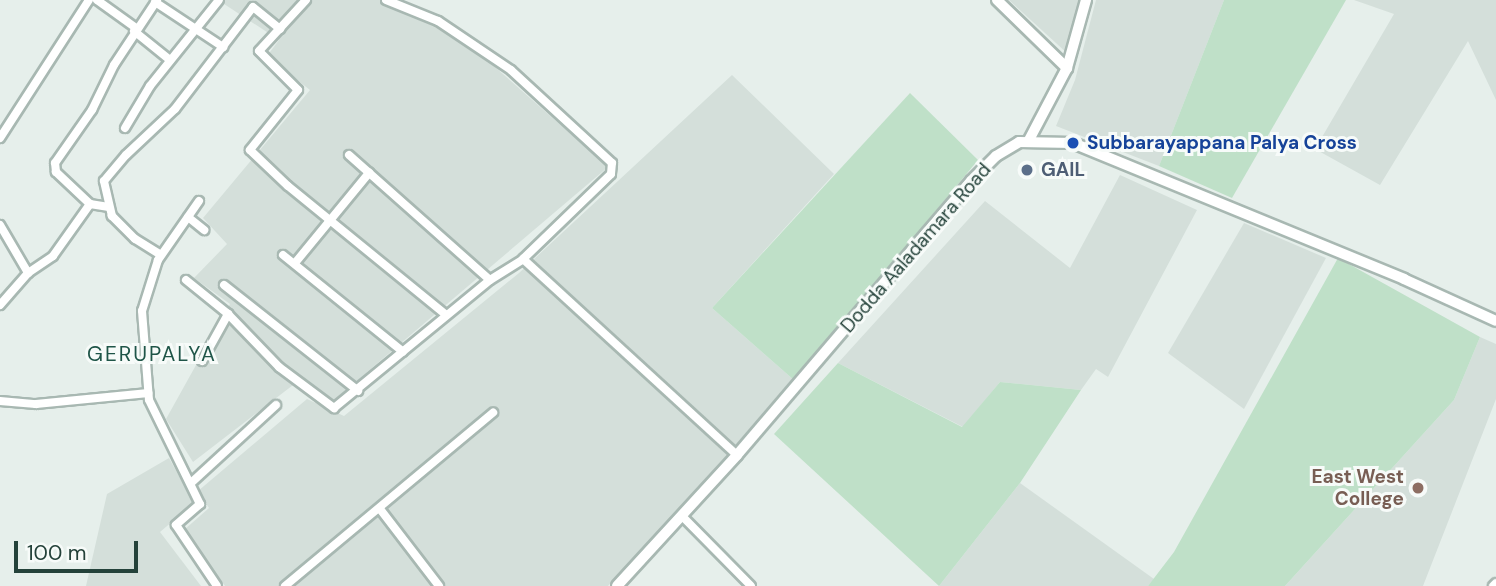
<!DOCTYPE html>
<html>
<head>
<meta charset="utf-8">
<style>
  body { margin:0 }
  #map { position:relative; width:1496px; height:586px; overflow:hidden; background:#e6efeb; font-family:"DM Sans",sans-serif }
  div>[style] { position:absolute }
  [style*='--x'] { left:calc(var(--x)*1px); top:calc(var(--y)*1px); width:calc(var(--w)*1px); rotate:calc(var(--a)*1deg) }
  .built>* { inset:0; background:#d4dfda }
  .green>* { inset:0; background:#bfe0c8 }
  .roads { filter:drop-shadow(2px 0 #a8b8b2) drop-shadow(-2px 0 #a8b8b2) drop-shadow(0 2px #a8b8b2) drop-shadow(0 -2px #a8b8b2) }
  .minor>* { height:8px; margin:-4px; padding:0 4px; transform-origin:4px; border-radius:4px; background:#fff }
  .tertiary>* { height:10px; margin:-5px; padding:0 5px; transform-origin:5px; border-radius:5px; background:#fff }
  .secondary>* { height:10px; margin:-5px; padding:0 5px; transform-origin:5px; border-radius:5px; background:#fff }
  .dots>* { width:19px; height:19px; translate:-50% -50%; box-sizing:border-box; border:4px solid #f7fbf9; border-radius:50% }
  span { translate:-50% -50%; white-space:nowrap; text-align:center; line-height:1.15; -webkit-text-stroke:6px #f7fbf9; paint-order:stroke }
  .transit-label { font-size:19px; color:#164399; font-weight:700 }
  .left { translate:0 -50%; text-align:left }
  .service-label { font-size:19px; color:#4e5e75; font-weight:700 }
  .street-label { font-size:19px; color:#24423a }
  .education-label { font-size:19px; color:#785e54; font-weight:700 }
  .right { translate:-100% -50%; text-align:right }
  .neighbourhood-label { font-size:21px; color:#1f5548; letter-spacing:2px }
  .scale { position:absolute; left:14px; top:541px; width:124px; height:32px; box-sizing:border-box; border:4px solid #24423a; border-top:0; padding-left:9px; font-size:21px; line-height:24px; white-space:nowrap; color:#24423a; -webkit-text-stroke:5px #f7fbf9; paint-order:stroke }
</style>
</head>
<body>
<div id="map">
  <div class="built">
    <div style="clip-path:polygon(218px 0,388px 0,468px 43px,608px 167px,333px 401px,297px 382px,193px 462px,166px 419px,230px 304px,194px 278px,227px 244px,203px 218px,310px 90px,267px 56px,279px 40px)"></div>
    <div style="clip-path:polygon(1009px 0,1081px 0,1068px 54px)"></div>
    <div style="clip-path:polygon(1096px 0,1224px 0,1159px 166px,1056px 126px,1075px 80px)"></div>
    <div style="clip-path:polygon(1354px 0,1496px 0,1496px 100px,1468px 41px,1380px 185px,1315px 149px,1394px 14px)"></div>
    <div style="clip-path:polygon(732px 75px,834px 174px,712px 308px,795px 381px,608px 586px,225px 586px,184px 530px,209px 508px,198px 491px,307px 399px,344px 416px,519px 273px)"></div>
    <div style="clip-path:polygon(1120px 175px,1197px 210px,1108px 377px,1096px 369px,1081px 390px,1000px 382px,963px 427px,838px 363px,985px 201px,1070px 268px)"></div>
    <div style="clip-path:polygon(1244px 223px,1326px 258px,1244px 409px,1168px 353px)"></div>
    <div style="clip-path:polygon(1480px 337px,1496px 344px,1496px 399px,1423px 586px,1285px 586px,1454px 400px)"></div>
    <div style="clip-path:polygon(169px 458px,194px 503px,160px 532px,201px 586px,86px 586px,107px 494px)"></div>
    <div style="clip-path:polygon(1020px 483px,1154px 579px,1148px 586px,939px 586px)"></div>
  </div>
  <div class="green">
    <div style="clip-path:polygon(1224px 0,1346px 0,1232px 198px,1159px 166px)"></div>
    <div style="clip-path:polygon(910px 93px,978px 160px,795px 381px,712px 308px)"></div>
    <div style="clip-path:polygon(1338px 258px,1480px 337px,1454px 400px,1285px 586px,1148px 586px,1174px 552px)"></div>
    <div style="clip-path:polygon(838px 363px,962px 427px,1000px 382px,1081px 390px,1020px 483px,939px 586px,774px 434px)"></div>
  </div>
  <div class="roads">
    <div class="minor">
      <div style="--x:97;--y:0;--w:48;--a:35.7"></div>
      <div style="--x:306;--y:0;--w:69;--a:132.7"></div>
      <div style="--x:259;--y:51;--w:55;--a:45"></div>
      <div style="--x:298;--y:90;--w:77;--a:128.7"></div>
      <div style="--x:250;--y:150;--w:52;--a:43.5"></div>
      <div style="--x:288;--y:186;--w:204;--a:39.2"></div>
      <div style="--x:155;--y:2;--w:82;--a:33.5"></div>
      <div style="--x:134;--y:31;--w:46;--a:38.9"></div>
      <div style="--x:125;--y:128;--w:49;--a:-59.2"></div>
      <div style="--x:150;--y:86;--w:110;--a:-51.3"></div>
      <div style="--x:0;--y:138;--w:164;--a:-57.2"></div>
      <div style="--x:349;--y:155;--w:188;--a:41.6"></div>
      <div style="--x:199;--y:201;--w:72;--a:124.8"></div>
      <div style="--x:158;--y:260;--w:53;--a:107.4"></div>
      <div style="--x:142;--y:311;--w:89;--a:85.5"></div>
      <div style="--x:149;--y:400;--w:116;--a:63.9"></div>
      <div style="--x:200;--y:504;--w:32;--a:139"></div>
      <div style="--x:176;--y:525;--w:73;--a:56.1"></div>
      <div style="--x:90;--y:204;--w:47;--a:-136.7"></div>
      <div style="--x:56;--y:172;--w:9;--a:-96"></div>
      <div style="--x:55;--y:163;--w:65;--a:-55.1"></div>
      <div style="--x:92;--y:110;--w:50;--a:-63.9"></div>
      <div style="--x:114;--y:65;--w:78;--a:-56.5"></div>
      <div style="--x:188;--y:217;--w:21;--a:39"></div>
      <div style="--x:0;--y:225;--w:56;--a:59.7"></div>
      <div style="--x:161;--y:255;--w:31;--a:-148"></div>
      <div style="--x:135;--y:239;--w:33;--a:-135"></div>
      <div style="--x:112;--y:216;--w:36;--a:-103"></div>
      <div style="--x:104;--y:181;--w:34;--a:-50"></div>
      <div style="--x:126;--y:155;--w:67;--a:-43.2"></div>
      <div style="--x:175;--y:109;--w:128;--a:-52.6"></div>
      <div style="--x:253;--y:7;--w:35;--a:39"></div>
      <div style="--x:283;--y:255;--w:154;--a:38.9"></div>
      <div style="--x:523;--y:259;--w:290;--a:42.5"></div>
      <div style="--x:295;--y:263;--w:117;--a:-50.6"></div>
      <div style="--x:186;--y:280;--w:54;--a:39"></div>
      <div style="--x:228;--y:314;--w:74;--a:46.1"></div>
      <div style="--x:279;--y:367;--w:69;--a:36.7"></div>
      <div style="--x:334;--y:408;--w:202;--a:-39.4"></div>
      <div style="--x:490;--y:280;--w:39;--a:-32"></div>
      <div style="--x:523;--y:259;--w:122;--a:-44"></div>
      <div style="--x:611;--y:174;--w:11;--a:-85"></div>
      <div style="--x:612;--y:163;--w:137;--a:-137.4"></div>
      <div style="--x:511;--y:70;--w:88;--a:-146.1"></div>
      <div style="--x:438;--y:21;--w:56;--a:-158"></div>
      <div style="--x:224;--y:285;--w:171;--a:38.3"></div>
      <div style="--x:0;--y:305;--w:43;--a:-48.8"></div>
      <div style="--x:28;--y:273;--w:30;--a:-34"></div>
      <div style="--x:53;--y:256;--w:64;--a:-54.6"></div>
      <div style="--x:90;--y:204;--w:19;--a:9"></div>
      <div style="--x:202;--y:361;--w:54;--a:-61"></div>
      <div style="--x:0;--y:401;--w:36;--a:5"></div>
      <div style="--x:36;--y:404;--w:113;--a:-5.6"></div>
      <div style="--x:192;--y:482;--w:114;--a:-42.5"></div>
      <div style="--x:380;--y:509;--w:97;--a:52.5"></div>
      <div style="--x:682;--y:516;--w:98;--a:45.4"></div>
      <div style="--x:285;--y:586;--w:271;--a:-39.8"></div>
      <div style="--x:1493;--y:586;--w:4;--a:-45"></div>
    </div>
    <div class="tertiary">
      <div style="--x:997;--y:0;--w:98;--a:44.2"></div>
      <div style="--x:1029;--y:140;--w:81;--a:-62.2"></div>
      <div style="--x:1067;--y:68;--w:71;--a:-74.4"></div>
    </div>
    <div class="secondary">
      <div style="--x:617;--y:586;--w:178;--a:-47.5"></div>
      <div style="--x:737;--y:455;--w:360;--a:-49.5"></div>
      <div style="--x:971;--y:181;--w:35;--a:-45"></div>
      <div style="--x:996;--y:156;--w:27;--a:-31"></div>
      <div style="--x:1019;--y:142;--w:54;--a:1.1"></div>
      <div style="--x:1073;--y:143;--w:358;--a:22.3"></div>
      <div style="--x:1404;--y:279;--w:101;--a:24.5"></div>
    </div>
  </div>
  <div class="dots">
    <div style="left:1073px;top:143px;background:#1a4fb4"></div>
    <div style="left:1027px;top:170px;background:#5c6f8a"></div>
    <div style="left:1418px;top:488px;background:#8d6e63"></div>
  </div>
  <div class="transit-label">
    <span class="left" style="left:1087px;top:143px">Subbarayappana Palya Cross</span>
  </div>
  <div class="service-label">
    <span class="left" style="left:1041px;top:170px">GAIL</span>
  </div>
  <div class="street-label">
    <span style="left:916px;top:248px;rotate:-49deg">Dodda Aaladamara Road</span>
  </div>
  <div class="education-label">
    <span class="right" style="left:1404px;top:488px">East West<br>College</span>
  </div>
  <div class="neighbourhood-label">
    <span style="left:152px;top:354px">GERUPALYA</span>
  </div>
  <div class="scale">100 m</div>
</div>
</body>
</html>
